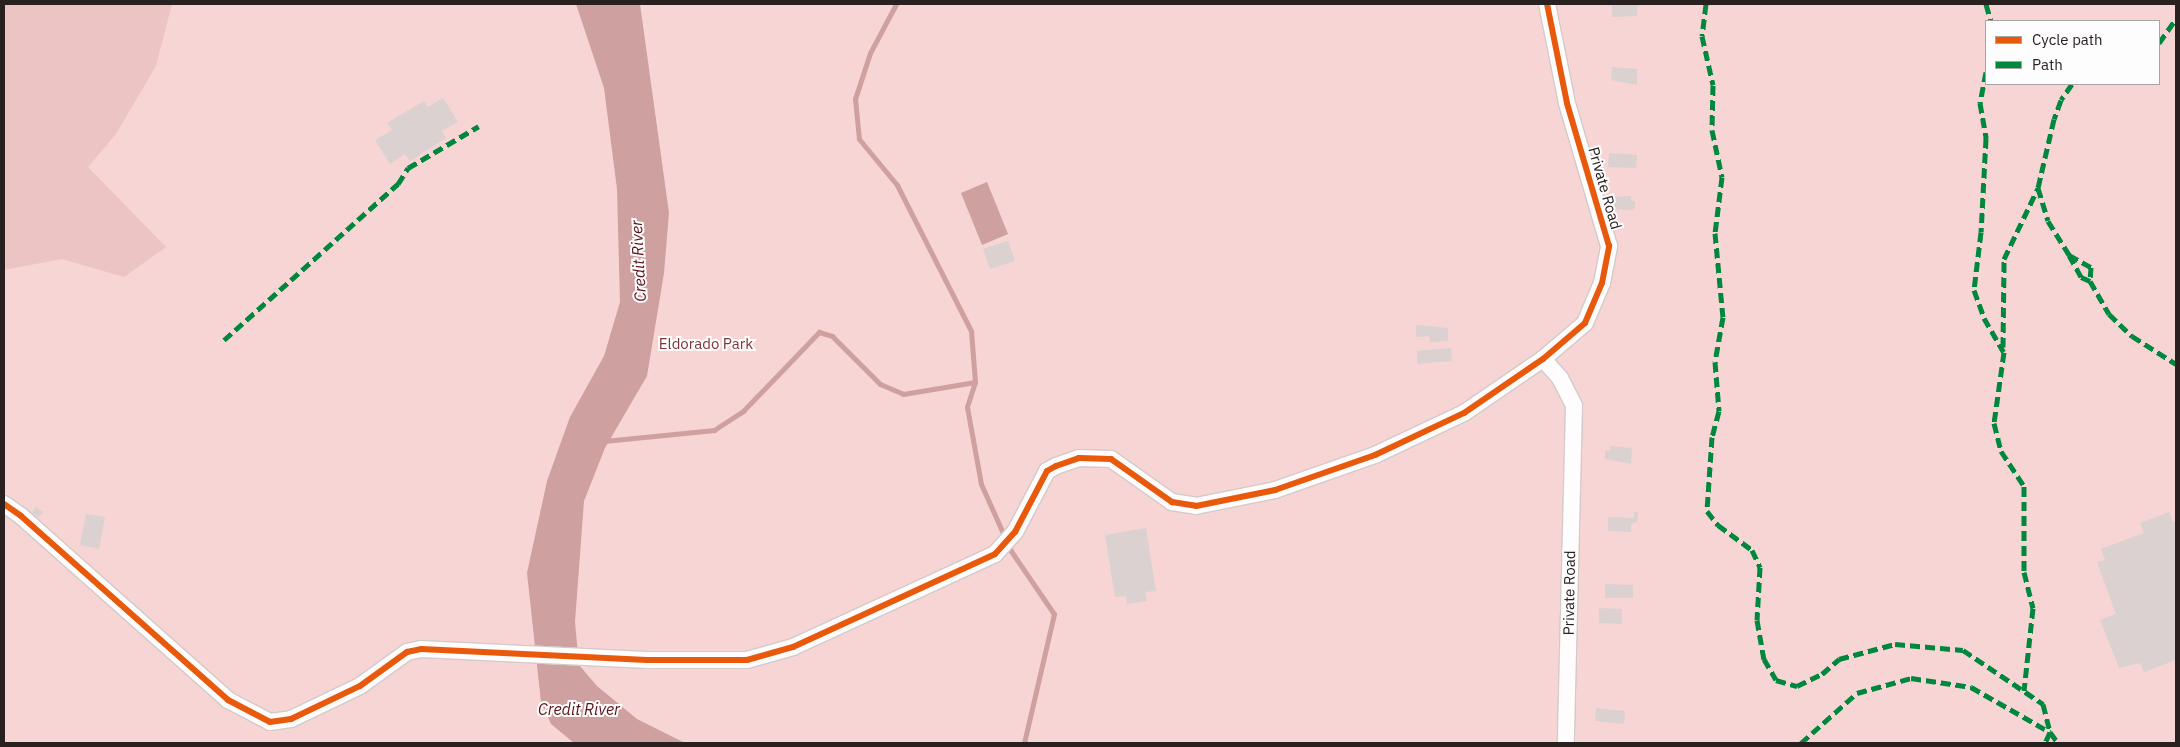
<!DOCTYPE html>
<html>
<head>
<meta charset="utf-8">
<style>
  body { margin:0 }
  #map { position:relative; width:2180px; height:747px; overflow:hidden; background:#faeeee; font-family:"IBM Plex Sans",sans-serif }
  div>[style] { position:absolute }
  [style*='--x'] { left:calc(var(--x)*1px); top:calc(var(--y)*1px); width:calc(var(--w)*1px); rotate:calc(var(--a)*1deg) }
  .green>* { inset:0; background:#f6d5d4 }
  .forest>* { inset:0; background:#edc4c4 }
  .water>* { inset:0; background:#cfa0a0 }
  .stream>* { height:5px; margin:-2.5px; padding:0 2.5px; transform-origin:2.5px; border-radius:2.5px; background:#cfa0a0 }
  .building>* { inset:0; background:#dbd1d1 }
  .roads { filter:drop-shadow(1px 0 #d3caca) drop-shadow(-1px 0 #d3caca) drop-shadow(0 1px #d3caca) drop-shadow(0 -1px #d3caca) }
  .minor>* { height:16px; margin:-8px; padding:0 8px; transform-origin:8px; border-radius:8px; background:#fefcfc }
  .quiet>* { height:5px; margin-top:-2.5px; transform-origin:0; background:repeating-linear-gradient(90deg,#00873e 0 10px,transparent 0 15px) }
  .cycleway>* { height:6px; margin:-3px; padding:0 3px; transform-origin:3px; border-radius:3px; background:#e8590c }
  span { translate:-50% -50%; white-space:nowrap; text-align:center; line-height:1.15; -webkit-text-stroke:4px #fdfdfd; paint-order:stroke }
  .street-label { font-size:15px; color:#292020 }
  .park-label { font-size:15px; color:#813437 }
  .water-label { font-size:16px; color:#5c1119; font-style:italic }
  .frame { position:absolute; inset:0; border:5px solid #292020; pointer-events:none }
  .legend { position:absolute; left:1985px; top:20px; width:175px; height:65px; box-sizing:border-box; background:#fdfdfd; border:1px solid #a8a5a5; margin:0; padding:6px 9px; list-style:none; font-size:15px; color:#292020 }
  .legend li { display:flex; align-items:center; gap:10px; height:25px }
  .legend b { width:25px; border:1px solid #a8a5a5 }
</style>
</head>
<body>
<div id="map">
  <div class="green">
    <div style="clip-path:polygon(evenodd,4px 4px,2176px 4px,2176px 743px,4px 743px,4px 4px,1986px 21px,2159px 21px,2159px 84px,1986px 84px,1986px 21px)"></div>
  </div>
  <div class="forest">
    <div style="clip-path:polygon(4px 4px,172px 4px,156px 66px,116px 134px,88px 167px,166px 247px,124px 277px,62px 259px,4px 270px)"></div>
  </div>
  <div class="water">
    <div style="clip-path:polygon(576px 4px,640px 4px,669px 213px,664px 273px,647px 376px,605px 448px,584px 501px,575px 622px,579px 665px,597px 686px,637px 719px,685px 743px,574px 743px,551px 724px,541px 702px,527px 573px,547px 481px,570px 417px,604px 356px,620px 302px,617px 189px,604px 88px)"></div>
    <div style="clip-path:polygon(987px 182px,1008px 234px,982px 245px,961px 193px)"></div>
  </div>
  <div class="stream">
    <div style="--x:896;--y:4;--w:55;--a:118"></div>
    <div style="--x:870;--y:53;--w:48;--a:108.1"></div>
    <div style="--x:855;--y:99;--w:40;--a:84.3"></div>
    <div style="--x:859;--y:139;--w:60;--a:50.4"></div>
    <div style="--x:897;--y:185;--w:164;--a:63.1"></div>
    <div style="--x:971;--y:331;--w:51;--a:85.5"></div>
    <div style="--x:975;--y:382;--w:26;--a:108"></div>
    <div style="--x:967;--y:407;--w:78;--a:79.7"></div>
    <div style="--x:981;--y:484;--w:73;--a:65.9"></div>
    <div style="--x:1011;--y:551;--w:76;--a:55.7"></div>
    <div style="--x:1054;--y:614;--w:132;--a:103.1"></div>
    <div style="--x:604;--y:441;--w:111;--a:-5.7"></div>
    <div style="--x:714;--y:430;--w:35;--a:-33"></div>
    <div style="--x:743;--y:411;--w:110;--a:-46.1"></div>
    <div style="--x:819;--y:332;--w:14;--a:17"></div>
    <div style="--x:832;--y:336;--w:68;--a:45"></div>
    <div style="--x:880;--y:384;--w:25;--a:23"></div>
    <div style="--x:903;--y:394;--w:73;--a:-9.5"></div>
  </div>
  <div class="building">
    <div style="clip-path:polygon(1612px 4px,1638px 4px,1637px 16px,1612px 17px)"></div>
    <div style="clip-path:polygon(1612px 67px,1637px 69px,1637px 85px,1611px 80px)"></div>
    <div style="clip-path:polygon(443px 98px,458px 122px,442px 131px,446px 138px,410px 161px,405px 154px,390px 164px,375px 140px,392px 130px,387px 123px,424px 101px,428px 107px)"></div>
    <div style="clip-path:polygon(1609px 153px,1637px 155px,1636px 168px,1608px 167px)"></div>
    <div style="clip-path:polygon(1631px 196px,1631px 201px,1635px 201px,1635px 208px,1632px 210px,1608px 209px,1608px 197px)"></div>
    <div style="clip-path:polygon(1008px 241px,1015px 261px,990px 269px,983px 249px)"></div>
    <div style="clip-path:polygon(1416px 325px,1448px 328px,1448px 341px,1430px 342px,1429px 336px,1416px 337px)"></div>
    <div style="clip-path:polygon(1451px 348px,1452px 361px,1417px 364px,1417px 351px)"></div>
    <div style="clip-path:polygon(1610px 446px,1632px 448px,1631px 464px,1605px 459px,1605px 451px,1610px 451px)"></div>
    <div style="clip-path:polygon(36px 507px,43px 512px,39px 518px,32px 513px)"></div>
    <div style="clip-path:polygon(1634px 512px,1638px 512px,1637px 522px,1631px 524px,1631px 532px,1608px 531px,1608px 517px,1634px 518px)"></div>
    <div style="clip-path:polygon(2169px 512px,2173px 522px,2176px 521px,2176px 660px,2144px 672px,2140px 663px,2119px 668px,2100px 620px,2116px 614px,2097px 562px,2105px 560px,2101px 549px,2144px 533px,2140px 523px)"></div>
    <div style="clip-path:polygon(86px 514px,105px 517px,99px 549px,80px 545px)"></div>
    <div style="clip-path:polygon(1146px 528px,1156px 591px,1145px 592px,1147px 601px,1127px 604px,1126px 596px,1115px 597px,1105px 535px)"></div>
    <div style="clip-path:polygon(1605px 584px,1633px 585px,1633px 598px,1605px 598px)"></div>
    <div style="clip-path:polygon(1599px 608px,1622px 609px,1622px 624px,1599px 623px)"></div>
    <div style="clip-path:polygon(1596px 708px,1625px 711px,1624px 724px,1595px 721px)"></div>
  </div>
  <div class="roads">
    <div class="minor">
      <div style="--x:1543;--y:359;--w:25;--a:48"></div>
      <div style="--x:1560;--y:378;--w:31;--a:63"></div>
      <div style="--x:1574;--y:406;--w:337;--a:91.4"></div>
      <div style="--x:4;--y:504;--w:21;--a:35"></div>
      <div style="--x:21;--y:516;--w:277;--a:41.6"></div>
      <div style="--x:228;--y:700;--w:47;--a:27.6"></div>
      <div style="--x:270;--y:722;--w:21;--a:-8"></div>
      <div style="--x:291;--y:719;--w:76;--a:-25.6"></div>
      <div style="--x:360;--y:686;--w:58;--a:-35.9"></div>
      <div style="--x:407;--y:652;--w:14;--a:-12"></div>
      <div style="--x:421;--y:649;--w:226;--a:2.8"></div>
      <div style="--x:647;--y:660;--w:100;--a:0"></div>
      <div style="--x:747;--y:660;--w:48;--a:-15.8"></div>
      <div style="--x:793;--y:647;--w:222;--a:-24.7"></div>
      <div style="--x:995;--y:554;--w:30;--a:-48"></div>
      <div style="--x:1015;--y:532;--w:69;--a:-62.3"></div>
      <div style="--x:1047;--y:471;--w:10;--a:-29"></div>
      <div style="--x:1056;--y:466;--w:24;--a:-19"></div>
      <div style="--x:1079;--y:458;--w:32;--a:2"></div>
      <div style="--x:1111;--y:459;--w:75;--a:35.2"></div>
      <div style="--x:1172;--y:502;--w:24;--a:9"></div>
      <div style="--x:1196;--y:506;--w:81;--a:-11.4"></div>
      <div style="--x:1275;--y:490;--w:106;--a:-19.3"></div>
      <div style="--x:1375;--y:455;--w:98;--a:-25.3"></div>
      <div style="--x:1464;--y:413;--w:96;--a:-34.4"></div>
      <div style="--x:1543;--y:359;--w:55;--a:-40.6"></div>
      <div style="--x:1585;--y:323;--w:43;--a:-67"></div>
      <div style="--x:1602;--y:283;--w:38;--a:-79"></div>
      <div style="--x:1609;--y:246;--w:149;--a:-106.4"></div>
      <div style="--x:1567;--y:103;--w:101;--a:-101.4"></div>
    </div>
  </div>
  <div class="quiet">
    <div style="--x:1706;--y:4;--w:32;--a:97"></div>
    <div style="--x:1702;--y:36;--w:50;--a:77.3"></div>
    <div style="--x:1713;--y:85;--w:45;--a:91.3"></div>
    <div style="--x:1712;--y:130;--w:48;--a:78"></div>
    <div style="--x:1722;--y:177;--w:56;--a:97.1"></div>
    <div style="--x:1715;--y:233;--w:84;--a:84.6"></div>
    <div style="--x:1723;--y:317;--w:46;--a:100.1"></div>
    <div style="--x:1715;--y:362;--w:49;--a:85.3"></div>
    <div style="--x:1719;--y:411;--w:27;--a:105"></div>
    <div style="--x:1712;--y:437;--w:74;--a:93.9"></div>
    <div style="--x:1707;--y:511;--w:18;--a:52"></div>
    <div style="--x:1718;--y:525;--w:42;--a:36.3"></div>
    <div style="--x:1752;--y:550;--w:19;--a:65"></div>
    <div style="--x:1760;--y:567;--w:53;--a:93.2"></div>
    <div style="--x:1757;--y:620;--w:40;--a:80"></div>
    <div style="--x:1764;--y:659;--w:24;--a:60"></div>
    <div style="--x:1776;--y:680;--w:22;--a:16"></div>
    <div style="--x:1797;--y:686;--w:28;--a:-26"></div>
    <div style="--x:1822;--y:674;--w:23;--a:-41"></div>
    <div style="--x:1839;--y:659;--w:58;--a:-15"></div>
    <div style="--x:1895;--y:644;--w:68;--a:5"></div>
    <div style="--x:1963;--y:650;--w:97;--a:34"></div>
    <div style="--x:2043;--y:704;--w:29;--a:76"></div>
    <div style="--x:2050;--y:732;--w:12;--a:114"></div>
    <div style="--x:1986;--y:4;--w:18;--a:74"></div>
    <div style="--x:2159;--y:43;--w:29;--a:-55"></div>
    <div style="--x:1986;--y:72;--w:32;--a:101"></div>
    <div style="--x:1980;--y:103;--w:36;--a:80"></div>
    <div style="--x:1986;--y:138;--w:94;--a:93"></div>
    <div style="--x:1981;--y:232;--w:58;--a:96.9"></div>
    <div style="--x:1974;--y:290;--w:30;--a:70"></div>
    <div style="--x:1984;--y:318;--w:39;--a:60"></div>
    <div style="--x:2004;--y:352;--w:72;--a:98"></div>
    <div style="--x:1994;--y:423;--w:29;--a:76"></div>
    <div style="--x:2001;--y:451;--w:42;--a:56.7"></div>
    <div style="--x:2024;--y:486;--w:86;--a:90"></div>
    <div style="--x:2024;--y:572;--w:37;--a:76"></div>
    <div style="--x:2033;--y:608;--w:83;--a:96.2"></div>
    <div style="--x:2072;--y:84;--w:19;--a:125"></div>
    <div style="--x:2061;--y:100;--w:20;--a:110"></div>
    <div style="--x:2054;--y:119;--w:71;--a:103.1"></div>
    <div style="--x:2038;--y:188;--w:34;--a:73"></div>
    <div style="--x:2048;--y:221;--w:40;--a:58"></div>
    <div style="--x:2069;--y:255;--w:25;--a:29"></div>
    <div style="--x:2091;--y:267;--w:14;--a:94"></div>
    <div style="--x:2090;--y:281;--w:38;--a:60"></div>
    <div style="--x:2109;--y:314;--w:32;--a:44"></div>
    <div style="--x:2132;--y:336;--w:52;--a:32.5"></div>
    <div style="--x:2069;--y:255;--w:25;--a:61"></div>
    <div style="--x:2081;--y:277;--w:10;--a:24"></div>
    <div style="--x:224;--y:340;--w:234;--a:-41.9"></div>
    <div style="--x:398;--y:184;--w:19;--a:-58"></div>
    <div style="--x:408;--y:168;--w:82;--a:-30.6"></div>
    <div style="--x:2003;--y:347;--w:88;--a:-89.3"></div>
    <div style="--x:2004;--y:259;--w:79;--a:-64.4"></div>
    <div style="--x:1801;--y:743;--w:75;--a:-41.8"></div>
    <div style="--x:1857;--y:693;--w:56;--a:-15.5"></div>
    <div style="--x:1911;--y:678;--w:61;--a:8.5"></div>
    <div style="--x:1971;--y:687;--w:91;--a:29.7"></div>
    <div style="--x:2050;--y:732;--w:14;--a:54"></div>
  </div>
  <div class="cycleway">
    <div style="--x:4;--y:504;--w:21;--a:35"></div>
    <div style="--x:21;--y:516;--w:277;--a:41.6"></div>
    <div style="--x:228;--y:700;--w:47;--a:27.6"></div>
    <div style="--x:270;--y:722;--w:21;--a:-8"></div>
    <div style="--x:291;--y:719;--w:76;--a:-25.6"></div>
    <div style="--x:360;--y:686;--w:58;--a:-35.9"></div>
    <div style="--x:407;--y:652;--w:14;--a:-12"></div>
    <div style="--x:421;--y:649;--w:226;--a:2.8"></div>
    <div style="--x:647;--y:660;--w:100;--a:0"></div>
    <div style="--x:747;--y:660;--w:48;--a:-15.8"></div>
    <div style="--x:793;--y:647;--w:222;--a:-24.7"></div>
    <div style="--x:995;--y:554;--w:30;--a:-48"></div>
    <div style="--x:1015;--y:532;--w:69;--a:-62.3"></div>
    <div style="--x:1047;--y:471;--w:10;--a:-29"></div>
    <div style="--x:1056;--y:466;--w:24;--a:-19"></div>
    <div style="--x:1079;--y:458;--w:32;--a:2"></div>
    <div style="--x:1111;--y:459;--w:75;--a:35.2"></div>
    <div style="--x:1172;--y:502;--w:24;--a:9"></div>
    <div style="--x:1196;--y:506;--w:81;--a:-11.4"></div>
    <div style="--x:1275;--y:490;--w:106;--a:-19.3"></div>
    <div style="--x:1375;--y:455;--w:98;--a:-25.3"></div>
    <div style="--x:1464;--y:413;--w:96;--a:-34.4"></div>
    <div style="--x:1543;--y:359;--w:55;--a:-40.6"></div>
    <div style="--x:1585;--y:323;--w:43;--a:-67"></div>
    <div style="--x:1602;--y:283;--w:38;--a:-79"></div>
    <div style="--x:1609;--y:246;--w:149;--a:-106.4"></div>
    <div style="--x:1567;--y:103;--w:101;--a:-101.4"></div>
  </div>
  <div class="street-label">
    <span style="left:1605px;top:188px;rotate:74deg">Private Road</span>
    <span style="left:1569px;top:593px;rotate:-89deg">Private Road</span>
  </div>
  <div class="park-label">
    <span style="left:706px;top:344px">Eldorado Park</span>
  </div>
  <div class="water-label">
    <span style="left:638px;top:261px;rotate:-93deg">Credit River</span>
    <span style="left:579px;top:709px">Credit River</span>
  </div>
  <div class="frame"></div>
  <ul class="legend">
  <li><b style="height:6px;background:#e8590c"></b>Cycle path</li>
  <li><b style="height:6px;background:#00873e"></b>Path</li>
  </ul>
</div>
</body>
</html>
